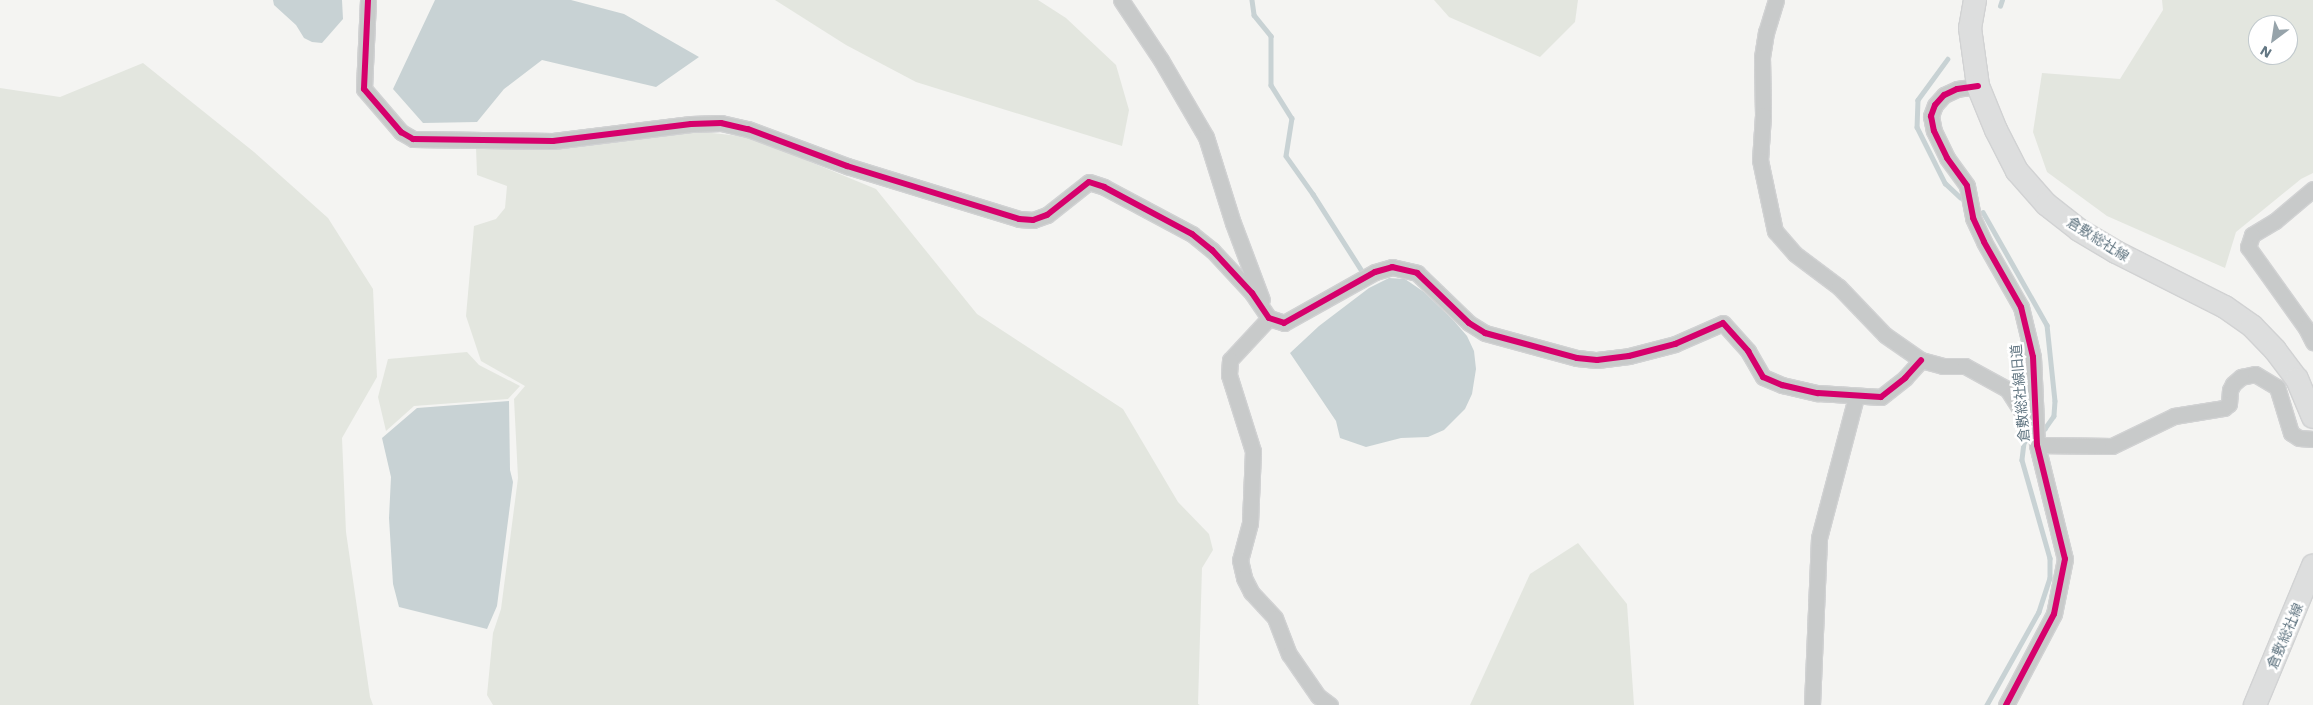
<!DOCTYPE html>
<html>
<head>
<meta charset="utf-8">
<style>
  body { margin:0 }
  #map { position:relative; width:2313px; height:705px; overflow:hidden; background:#f4f4f2; font-family:"Work Sans","Noto Sans JP",sans-serif }
  div>[style] { position:absolute }
  [style*='--x'] { left:calc(var(--x)*1px); top:calc(var(--y)*1px); width:calc(var(--w)*1px); rotate:calc(var(--a)*1deg) }
  .green>* { inset:0; background:#e3e6df }
  .water>* { inset:0; background:#c8d2d4 }
  .stream>* { height:4.5px; margin:-2.25px; padding:0 2.25px; transform-origin:2.25px; border-radius:2.25px; background:#c8d2d4 }
  .roads { filter:drop-shadow(1px 0 #d1d2d3) drop-shadow(-1px 0 #d1d2d3) drop-shadow(0 1px #d1d2d3) drop-shadow(0 -1px #d1d2d3) }
  .minor>* { height:15px; margin:-7.5px; padding:0 7.5px; transform-origin:7.5px; border-radius:7.5px; background:#c8caca }
  .secondary>* { height:22px; margin:-11px; padding:0 11px; transform-origin:11px; border-radius:11px; background:#dddede }
  .cycleway>* { height:6px; margin:-3px; padding:0 3px; transform-origin:3px; border-radius:3px; background:#d6006c }
  span { translate:-50% -50%; white-space:nowrap; text-align:center; line-height:1.15; -webkit-text-stroke:5px #fff; paint-order:stroke }
  .street-label { font-size:14px; color:#637783 }
  .north { position:absolute; left:2248px; top:15px; width:50px; height:50px; box-sizing:border-box; background:#fff; border:1px solid #c1c9cd; border-radius:50%; rotate:211deg; font-size:14px; font-weight:700; line-height:20px; text-align:center; color:#637783 }
  .north::after { content:''; display:block; margin:auto; width:18px; height:22px; background:#96a3aa; clip-path:polygon(50% 0,100% 100%,50% 72%,0 100%) }
</style>
</head>
<body>
<div id="map">
  <div class="green">
    <div style="clip-path:polygon(775px 0,1038px 0,1066px 18px,1116px 65px,1129px 110px,1122px 146px,916px 82px,846px 45px)"></div>
    <div style="clip-path:polygon(1434px 0,1578px 0,1575px 22px,1540px 57px,1449px 17px)"></div>
    <div style="clip-path:polygon(evenodd,2162px 0,2313px 0,2313px 173px,2301px 179px,2236px 232px,2225px 268px,2107px 216px,2047px 172px,2033px 132px,2042px 73px,2120px 79px,2163px 10px,2162px 0,2258px 25px,2288px 25px,2288px 55px,2258px 55px,2258px 25px)"></div>
    <div style="clip-path:polygon(143px 63px,254px 152px,328px 218px,373px 289px,377px 377px,342px 438px,346px 532px,370px 697px,373px 705px,0 705px,0 88px,60px 97px)"></div>
    <div style="clip-path:polygon(693px 131px,750px 137px,876px 189px,977px 314px,1123px 409px,1178px 502px,1209px 534px,1213px 550px,1202px 568px,1198px 704px,1200px 705px,493px 705px,487px 695px,493px 633px,501px 609px,518px 478px,514px 399px,525px 386px,481px 361px,466px 316px,474px 226px,496px 219px,505px 208px,507px 186px,477px 175px,476px 147px)"></div>
    <div style="clip-path:polygon(467px 352px,479px 365px,520px 386px,508px 399px,414px 406px,386px 431px,378px 397px,388px 359px)"></div>
    <div style="clip-path:polygon(1578px 543px,1627px 604px,1634px 705px,1470px 705px,1530px 574px)"></div>
  </div>
  <div class="water">
    <div style="clip-path:polygon(273px 0,342px 0,343px 19px,322px 43px,312px 42px,304px 38px,296px 25px,274px 5px)"></div>
    <div style="clip-path:polygon(435px 0,571px 0,624px 14px,699px 57px,656px 87px,542px 60px,504px 89px,477px 122px,423px 123px,393px 89px)"></div>
    <div style="clip-path:polygon(1389px 278px,1405px 279px,1424px 292px,1454px 321px,1467px 336px,1474px 351px,1476px 369px,1472px 394px,1465px 409px,1444px 430px,1428px 437px,1401px 438px,1366px 447px,1340px 438px,1336px 421px,1290px 353px,1319px 326px,1369px 288px)"></div>
    <div style="clip-path:polygon(509px 401px,510px 470px,513px 482px,497px 606px,487px 629px,399px 607px,393px 584px,389px 518px,391px 477px,382px 438px,417px 408px)"></div>
  </div>
  <div class="stream">
    <div style="--x:1252;--y:0;--w:15;--a:82"></div>
    <div style="--x:1254;--y:15;--w:27;--a:51"></div>
    <div style="--x:1271;--y:36;--w:49;--a:90"></div>
    <div style="--x:1271;--y:85;--w:39;--a:58"></div>
    <div style="--x:1292;--y:118;--w:38;--a:99"></div>
    <div style="--x:1286;--y:156;--w:47;--a:54.6"></div>
    <div style="--x:1313;--y:194;--w:91;--a:57.5"></div>
    <div style="--x:2000;--y:6;--w:6;--a:-72"></div>
    <div style="--x:1948;--y:59;--w:51;--a:126.2"></div>
    <div style="--x:1918;--y:100;--w:27;--a:92"></div>
    <div style="--x:1917;--y:127;--w:63;--a:63.4"></div>
    <div style="--x:1945;--y:183;--w:21;--a:43"></div>
    <div style="--x:1983;--y:212;--w:130;--a:60.5"></div>
    <div style="--x:2047;--y:325;--w:76;--a:84"></div>
    <div style="--x:2055;--y:401;--w:15;--a:94"></div>
    <div style="--x:2054;--y:416;--w:16;--a:125"></div>
    <div style="--x:2045;--y:429;--w:19;--a:152"></div>
    <div style="--x:2028;--y:438;--w:6;--a:129"></div>
    <div style="--x:2024;--y:443;--w:17;--a:97"></div>
    <div style="--x:2022;--y:460;--w:102;--a:74.1"></div>
    <div style="--x:2050;--y:558;--w:20;--a:90"></div>
    <div style="--x:2050;--y:578;--w:36;--a:108"></div>
    <div style="--x:2039;--y:612;--w:107;--a:119.2"></div>
  </div>
  <div class="roads">
    <div class="minor">
      <div style="--x:368;--y:0;--w:89;--a:92.6"></div>
      <div style="--x:364;--y:89;--w:57;--a:49.3"></div>
      <div style="--x:401;--y:132;--w:14;--a:30"></div>
      <div style="--x:413;--y:139;--w:140;--a:0.8"></div>
      <div style="--x:553;--y:141;--w:139;--a:-7"></div>
      <div style="--x:691;--y:124;--w:30;--a:-2"></div>
      <div style="--x:721;--y:123;--w:28;--a:13"></div>
      <div style="--x:748;--y:129;--w:106;--a:20.5"></div>
      <div style="--x:847;--y:166;--w:180;--a:17.1"></div>
      <div style="--x:1019;--y:219;--w:14;--a:4"></div>
      <div style="--x:1033;--y:220;--w:15;--a:-20"></div>
      <div style="--x:1047;--y:215;--w:53;--a:-38.2"></div>
      <div style="--x:1089;--y:182;--w:16;--a:18"></div>
      <div style="--x:1104;--y:187;--w:100;--a:28.1"></div>
      <div style="--x:1192;--y:234;--w:26;--a:39"></div>
      <div style="--x:1212;--y:250;--w:59;--a:47.1"></div>
      <div style="--x:1252;--y:293;--w:30;--a:56"></div>
      <div style="--x:1269;--y:318;--w:16;--a:18"></div>
      <div style="--x:1284;--y:323;--w:104;--a:-29.3"></div>
      <div style="--x:1375;--y:272;--w:18;--a:-16"></div>
      <div style="--x:1392;--y:267;--w:26;--a:13"></div>
      <div style="--x:1417;--y:273;--w:72;--a:43.9"></div>
      <div style="--x:1469;--y:323;--w:19;--a:32"></div>
      <div style="--x:1485;--y:333;--w:95;--a:15.2"></div>
      <div style="--x:1577;--y:358;--w:20;--a:6"></div>
      <div style="--x:1597;--y:360;--w:32;--a:-7"></div>
      <div style="--x:1629;--y:356;--w:48;--a:-14.6"></div>
      <div style="--x:1675;--y:344;--w:52;--a:-23.6"></div>
      <div style="--x:1723;--y:323;--w:38;--a:48"></div>
      <div style="--x:1748;--y:351;--w:30;--a:60"></div>
      <div style="--x:1763;--y:377;--w:21;--a:23"></div>
      <div style="--x:1782;--y:385;--w:37;--a:13"></div>
      <div style="--x:1818;--y:393;--w:63;--a:3.6"></div>
      <div style="--x:1881;--y:397;--w:31;--a:-38"></div>
      <div style="--x:1905;--y:378;--w:24;--a:-48"></div>
      <div style="--x:1121;--y:0;--w:72;--a:56.3"></div>
      <div style="--x:1161;--y:60;--w:89;--a:59.7"></div>
      <div style="--x:1206;--y:137;--w:90;--a:72.6"></div>
      <div style="--x:1233;--y:223;--w:82;--a:69.4"></div>
      <div style="--x:1776;--y:0;--w:34;--a:107"></div>
      <div style="--x:1766;--y:32;--w:25;--a:99"></div>
      <div style="--x:1762;--y:57;--w:58;--a:89"></div>
      <div style="--x:1763;--y:115;--w:45;--a:93.8"></div>
      <div style="--x:1760;--y:160;--w:73;--a:78.1"></div>
      <div style="--x:1775;--y:231;--w:30;--a:49"></div>
      <div style="--x:1795;--y:254;--w:55;--a:36.9"></div>
      <div style="--x:1839;--y:287;--w:66;--a:46.2"></div>
      <div style="--x:1885;--y:335;--w:44;--a:34.8"></div>
      <div style="--x:1921;--y:360;--w:23;--a:15"></div>
      <div style="--x:1943;--y:366;--w:22;--a:0"></div>
      <div style="--x:1965;--y:366;--w:48;--a:28.7"></div>
      <div style="--x:2007;--y:389;--w:38;--a:57"></div>
      <div style="--x:2028;--y:421;--w:9;--a:32"></div>
      <div style="--x:1978;--y:86;--w:21;--a:172"></div>
      <div style="--x:1957;--y:89;--w:14;--a:155"></div>
      <div style="--x:1944;--y:95;--w:13;--a:132"></div>
      <div style="--x:1935;--y:105;--w:12;--a:110"></div>
      <div style="--x:1931;--y:116;--w:15;--a:79"></div>
      <div style="--x:1934;--y:131;--w:30;--a:64"></div>
      <div style="--x:1947;--y:158;--w:34;--a:54"></div>
      <div style="--x:1967;--y:186;--w:33;--a:79"></div>
      <div style="--x:1973;--y:218;--w:26;--a:65"></div>
      <div style="--x:1984;--y:242;--w:75;--a:60.4"></div>
      <div style="--x:2021;--y:307;--w:51;--a:76.5"></div>
      <div style="--x:2033;--y:357;--w:88;--a:87.4"></div>
      <div style="--x:2037;--y:445;--w:117;--a:76.2"></div>
      <div style="--x:2065;--y:559;--w:56;--a:101.3"></div>
      <div style="--x:2054;--y:614;--w:103;--a:117.8"></div>
      <div style="--x:2313;--y:189;--w:50;--a:139.9"></div>
      <div style="--x:2275;--y:221;--w:27;--a:149"></div>
      <div style="--x:2252;--y:235;--w:13;--a:108"></div>
      <div style="--x:2248;--y:247;--w:100;--a:54.4"></div>
      <div style="--x:2306;--y:328;--w:16;--a:63"></div>
      <div style="--x:1269;--y:318;--w:57;--a:132.9"></div>
      <div style="--x:1230;--y:360;--w:15;--a:94"></div>
      <div style="--x:1229;--y:375;--w:80;--a:72.5"></div>
      <div style="--x:1253;--y:451;--w:72;--a:92.4"></div>
      <div style="--x:1250;--y:523;--w:38;--a:105"></div>
      <div style="--x:1240;--y:560;--w:18;--a:77"></div>
      <div style="--x:1244;--y:578;--w:16;--a:63"></div>
      <div style="--x:1251;--y:592;--w:35;--a:47"></div>
      <div style="--x:1275;--y:618;--w:39;--a:69"></div>
      <div style="--x:1289;--y:654;--w:51;--a:55.4"></div>
      <div style="--x:1318;--y:696;--w:15;--a:37"></div>
      <div style="--x:2037;--y:445;--w:75;--a:0.8"></div>
      <div style="--x:2112;--y:446;--w:69;--a:-25.8"></div>
      <div style="--x:2174;--y:416;--w:51;--a:-9.1"></div>
      <div style="--x:2224;--y:408;--w:6;--a:-39"></div>
      <div style="--x:2229;--y:404;--w:14;--a:-86"></div>
      <div style="--x:2230;--y:390;--w:7;--a:-63"></div>
      <div style="--x:2233;--y:384;--w:11;--a:-41"></div>
      <div style="--x:2241;--y:377;--w:14;--a:-12"></div>
      <div style="--x:2255;--y:374;--w:26;--a:31"></div>
      <div style="--x:2277;--y:387;--w:48;--a:73.1"></div>
      <div style="--x:2291;--y:433;--w:9;--a:32"></div>
      <div style="--x:2299;--y:438;--w:14;--a:4"></div>
      <div style="--x:1812;--y:705;--w:167;--a:-87.6"></div>
      <div style="--x:1819;--y:538;--w:146;--a:-75.3"></div>
    </div>
    <div class="secondary">
      <div style="--x:1975;--y:0;--w:28;--a:100"></div>
      <div style="--x:1970;--y:28;--w:59;--a:82.1"></div>
      <div style="--x:1978;--y:86;--w:48;--a:67.8"></div>
      <div style="--x:1996;--y:130;--w:46;--a:62.9"></div>
      <div style="--x:2017;--y:171;--w:44;--a:48.7"></div>
      <div style="--x:2046;--y:204;--w:42;--a:38.2"></div>
      <div style="--x:2079;--y:230;--w:43;--a:30.7"></div>
      <div style="--x:2116;--y:252;--w:122;--a:26.8"></div>
      <div style="--x:2225;--y:307;--w:33;--a:35"></div>
      <div style="--x:2252;--y:326;--w:33;--a:46"></div>
      <div style="--x:2275;--y:350;--w:36;--a:53"></div>
      <div style="--x:2297;--y:379;--w:41;--a:67.2"></div>
      <div style="--x:2255;--y:705;--w:151;--a:-67.4"></div>
    </div>
  </div>
  <div class="cycleway">
    <div style="--x:368;--y:0;--w:89;--a:92.6"></div>
    <div style="--x:364;--y:89;--w:57;--a:49.3"></div>
    <div style="--x:401;--y:132;--w:14;--a:30"></div>
    <div style="--x:413;--y:139;--w:140;--a:0.8"></div>
    <div style="--x:553;--y:141;--w:139;--a:-7"></div>
    <div style="--x:691;--y:124;--w:30;--a:-2"></div>
    <div style="--x:721;--y:123;--w:28;--a:13"></div>
    <div style="--x:748;--y:129;--w:106;--a:20.5"></div>
    <div style="--x:847;--y:166;--w:180;--a:17.1"></div>
    <div style="--x:1019;--y:219;--w:14;--a:4"></div>
    <div style="--x:1033;--y:220;--w:15;--a:-20"></div>
    <div style="--x:1047;--y:215;--w:53;--a:-38.2"></div>
    <div style="--x:1089;--y:182;--w:16;--a:18"></div>
    <div style="--x:1104;--y:187;--w:100;--a:28.1"></div>
    <div style="--x:1192;--y:234;--w:26;--a:39"></div>
    <div style="--x:1212;--y:250;--w:59;--a:47.1"></div>
    <div style="--x:1252;--y:293;--w:30;--a:56"></div>
    <div style="--x:1269;--y:318;--w:16;--a:18"></div>
    <div style="--x:1284;--y:323;--w:104;--a:-29.3"></div>
    <div style="--x:1375;--y:272;--w:18;--a:-16"></div>
    <div style="--x:1392;--y:267;--w:26;--a:13"></div>
    <div style="--x:1417;--y:273;--w:72;--a:43.9"></div>
    <div style="--x:1469;--y:323;--w:19;--a:32"></div>
    <div style="--x:1485;--y:333;--w:95;--a:15.2"></div>
    <div style="--x:1577;--y:358;--w:20;--a:6"></div>
    <div style="--x:1597;--y:360;--w:32;--a:-7"></div>
    <div style="--x:1629;--y:356;--w:48;--a:-14.6"></div>
    <div style="--x:1675;--y:344;--w:52;--a:-23.6"></div>
    <div style="--x:1723;--y:323;--w:38;--a:48"></div>
    <div style="--x:1748;--y:351;--w:30;--a:60"></div>
    <div style="--x:1763;--y:377;--w:21;--a:23"></div>
    <div style="--x:1782;--y:385;--w:37;--a:13"></div>
    <div style="--x:1818;--y:393;--w:63;--a:3.6"></div>
    <div style="--x:1881;--y:397;--w:31;--a:-38"></div>
    <div style="--x:1905;--y:378;--w:24;--a:-48"></div>
    <div style="--x:1978;--y:86;--w:21;--a:172"></div>
    <div style="--x:1957;--y:89;--w:14;--a:155"></div>
    <div style="--x:1944;--y:95;--w:13;--a:132"></div>
    <div style="--x:1935;--y:105;--w:12;--a:110"></div>
    <div style="--x:1931;--y:116;--w:15;--a:79"></div>
    <div style="--x:1934;--y:131;--w:30;--a:64"></div>
    <div style="--x:1947;--y:158;--w:34;--a:54"></div>
    <div style="--x:1967;--y:186;--w:33;--a:79"></div>
    <div style="--x:1973;--y:218;--w:26;--a:65"></div>
    <div style="--x:1984;--y:242;--w:75;--a:60.4"></div>
    <div style="--x:2021;--y:307;--w:51;--a:76.5"></div>
    <div style="--x:2033;--y:357;--w:88;--a:87.4"></div>
    <div style="--x:2037;--y:445;--w:117;--a:76.2"></div>
    <div style="--x:2065;--y:559;--w:56;--a:101.3"></div>
    <div style="--x:2054;--y:614;--w:103;--a:117.8"></div>
  </div>
  <div class="street-label">
    <span style="left:2098px;top:239px;rotate:32deg">倉敷総社線</span>
    <span style="left:2020px;top:393px;rotate:-95deg">倉敷総社線旧道</span>
    <span style="left:2285px;top:636px;rotate:-67deg">倉敷総社線</span>
  </div>
  <div class="north">N</div>
</div>
</body>
</html>
